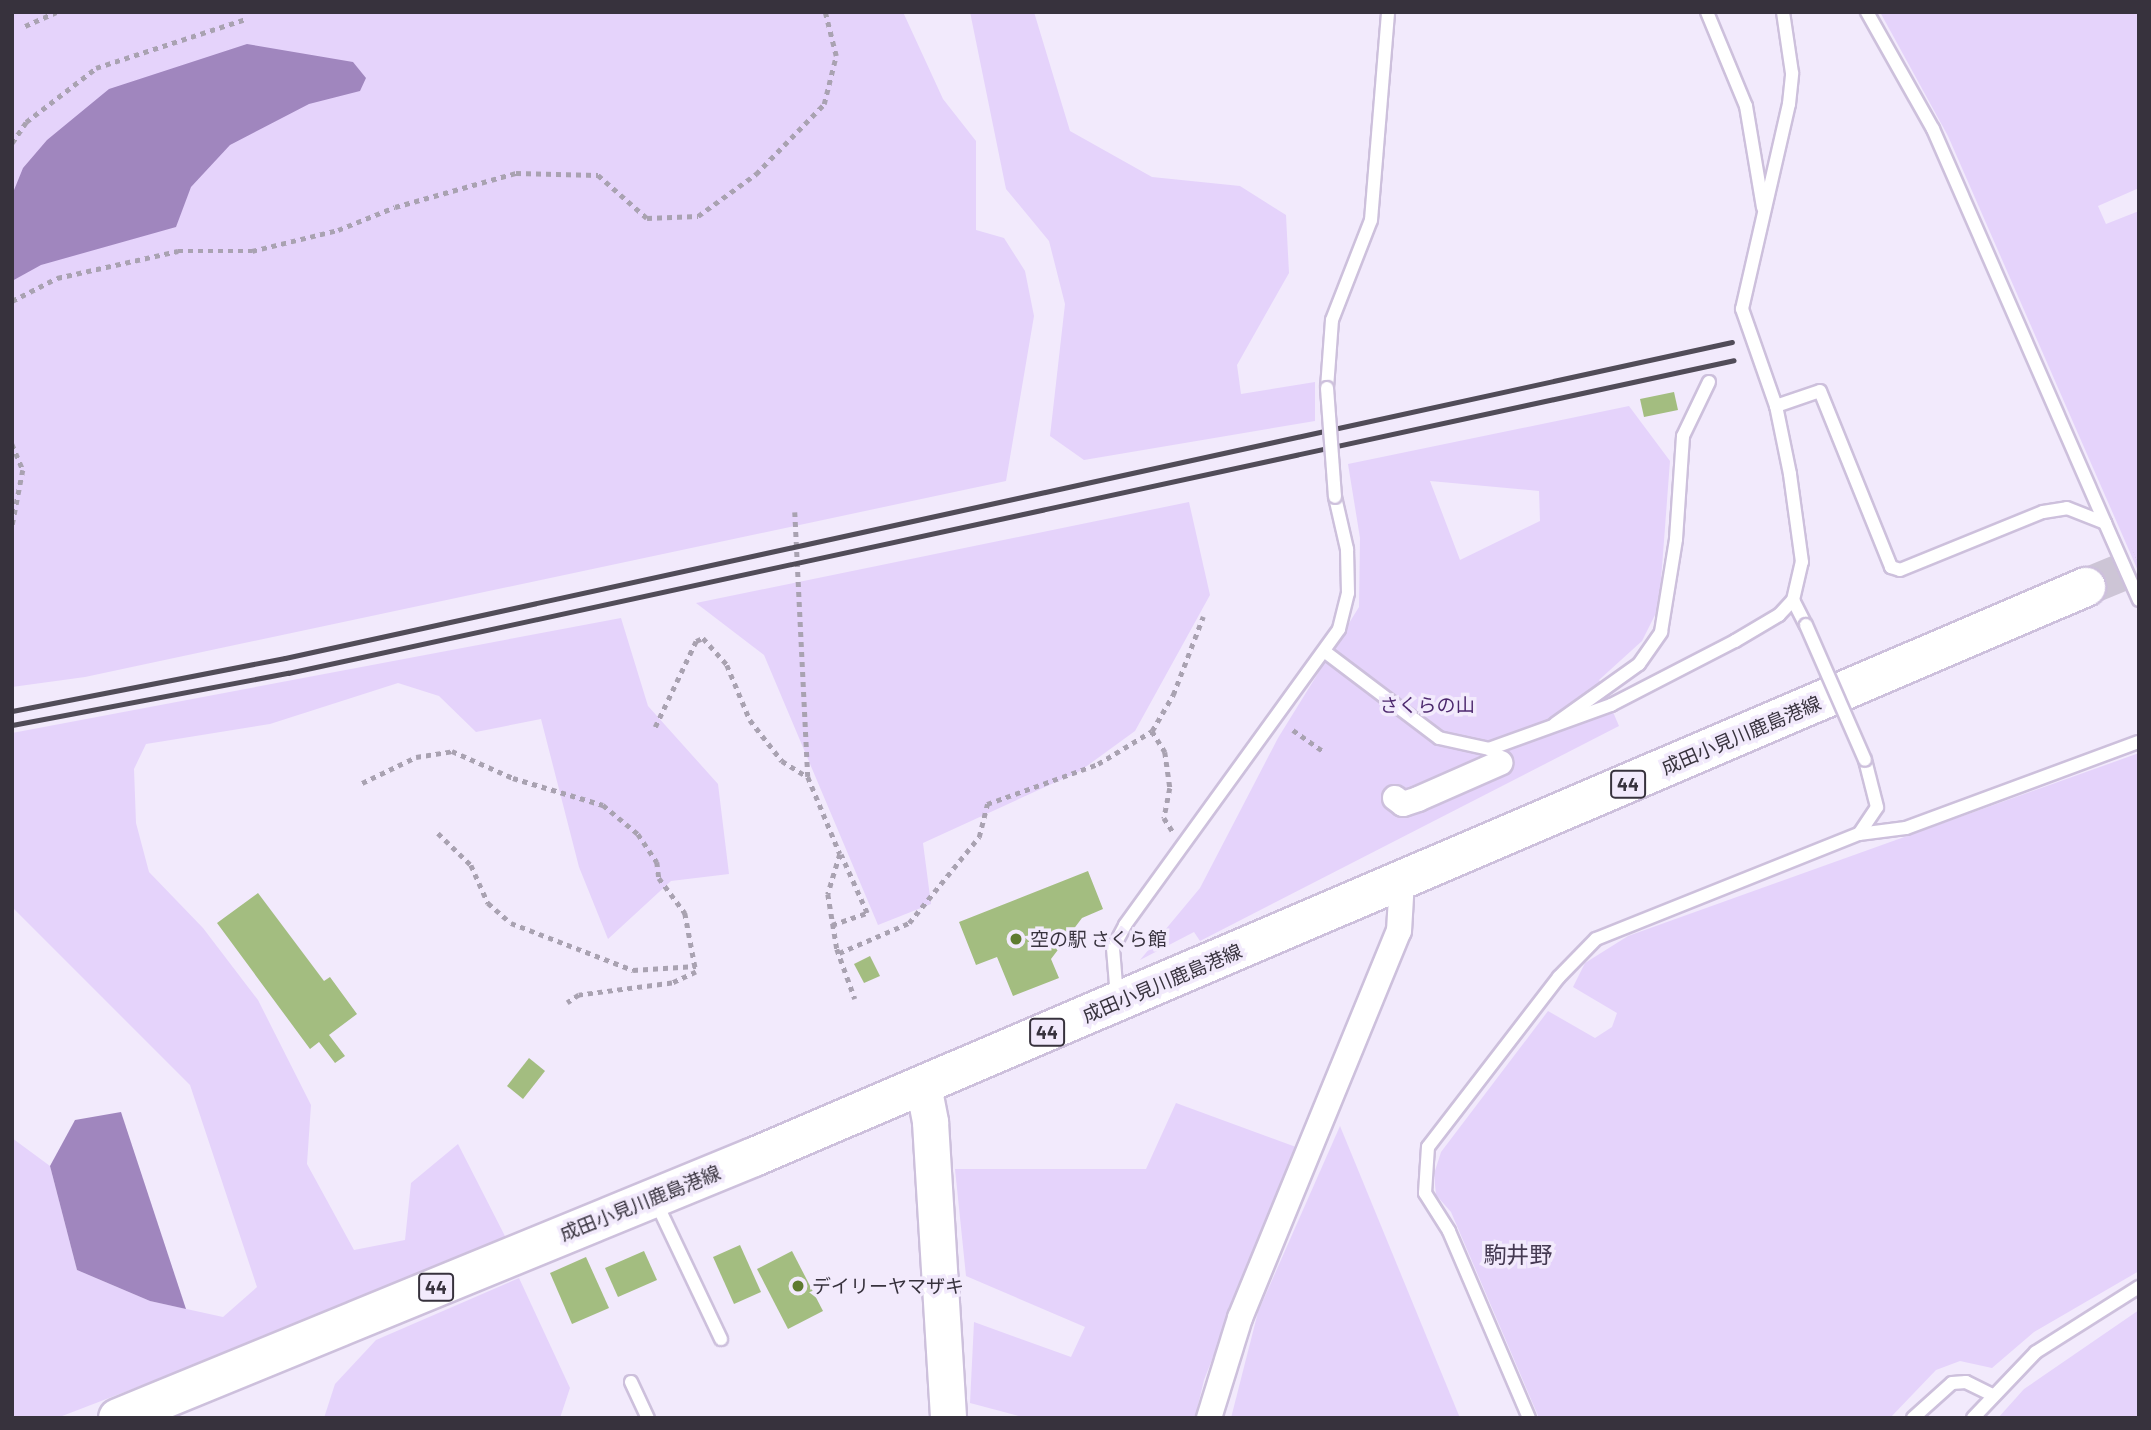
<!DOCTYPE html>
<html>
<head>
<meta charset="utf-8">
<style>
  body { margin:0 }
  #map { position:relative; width:2151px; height:1430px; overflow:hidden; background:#f2eafc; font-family:Barlow,"Noto Sans JP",sans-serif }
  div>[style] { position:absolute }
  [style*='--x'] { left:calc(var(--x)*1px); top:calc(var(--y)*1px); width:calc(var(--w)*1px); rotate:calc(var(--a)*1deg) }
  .green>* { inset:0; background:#e5d3fb }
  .water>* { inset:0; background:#a086be }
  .building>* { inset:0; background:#a3bd80 }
  .primary-tunnel>* { height:38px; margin-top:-19px; transform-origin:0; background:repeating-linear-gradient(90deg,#cdc5d6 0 38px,transparent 0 57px) }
  .path>* { height:4.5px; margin-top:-2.25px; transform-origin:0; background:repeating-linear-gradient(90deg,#a9a2b1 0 5px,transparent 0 10px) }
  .roads { filter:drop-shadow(2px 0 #cdc0dc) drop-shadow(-2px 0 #cdc0dc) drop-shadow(0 2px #cdc0dc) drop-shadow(0 -2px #cdc0dc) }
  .lane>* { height:12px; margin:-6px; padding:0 6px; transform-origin:6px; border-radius:6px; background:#fff }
  .street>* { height:24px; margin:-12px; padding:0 12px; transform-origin:12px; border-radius:12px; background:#fff }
  .secondary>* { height:35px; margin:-17.5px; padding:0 17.5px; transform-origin:17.5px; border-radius:17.5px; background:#fff }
  .primary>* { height:38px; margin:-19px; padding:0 19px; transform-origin:19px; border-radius:19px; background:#fff }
  .rail>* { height:5px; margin:-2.5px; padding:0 2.5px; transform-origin:2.5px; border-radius:2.5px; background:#514c58 }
  .bridges { filter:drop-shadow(2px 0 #cdc0dc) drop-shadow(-2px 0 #cdc0dc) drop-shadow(0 2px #cdc0dc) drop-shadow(0 -2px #cdc0dc) }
  .lane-bridge>* { height:12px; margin:-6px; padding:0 6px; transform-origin:6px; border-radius:6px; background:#fff }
  .dots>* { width:19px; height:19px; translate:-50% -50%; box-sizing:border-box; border:4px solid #f2eafc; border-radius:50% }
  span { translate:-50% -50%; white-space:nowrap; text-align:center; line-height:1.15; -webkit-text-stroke:7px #f2eafc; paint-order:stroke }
  .shield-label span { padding:2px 5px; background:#f2eafc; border:2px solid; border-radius:5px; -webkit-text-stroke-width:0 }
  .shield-label { font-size:18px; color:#37323d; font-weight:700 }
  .park-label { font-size:19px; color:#4d296e }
  .street-label { font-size:19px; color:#37323d }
  .poi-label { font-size:19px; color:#37323d }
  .left { translate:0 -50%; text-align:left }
  .quarter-label { font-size:23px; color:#453a52 }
  .frame { position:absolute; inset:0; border:14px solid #37323d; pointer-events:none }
</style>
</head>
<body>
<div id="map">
  <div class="green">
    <div style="clip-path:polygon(12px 12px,903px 12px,943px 99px,976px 141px,976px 230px,1004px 238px,1025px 271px,1034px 316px,1006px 481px,85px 677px,12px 687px)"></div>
    <div style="clip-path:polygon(970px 12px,1034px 12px,1070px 131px,1152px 177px,1240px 186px,1286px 215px,1289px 273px,1237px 365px,1241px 394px,1315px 382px,1315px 421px,1084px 460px,1050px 436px,1065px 304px,1049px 241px,1006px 189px)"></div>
    <div style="clip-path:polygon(1880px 12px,2139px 12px,2139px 188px,2098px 206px,2106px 224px,2139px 211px,2139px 573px,1948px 136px)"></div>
    <div style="clip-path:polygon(evenodd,1629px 406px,1670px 461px,1659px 607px,1642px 641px,1599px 680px,1611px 695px,1607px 698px,1619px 726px,1200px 941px,1194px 932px,1140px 960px,1200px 888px,1278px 738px,1359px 607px,1360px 538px,1348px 464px,1629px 406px,1430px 481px,1539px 491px,1540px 521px,1460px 560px,1430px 481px)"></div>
    <div style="clip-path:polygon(1189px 502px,1210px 595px,1135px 731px,1080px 771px,923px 843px,931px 904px,878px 925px,764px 655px,696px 603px)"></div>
    <div style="clip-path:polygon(621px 618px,648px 706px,718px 784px,729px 874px,671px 881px,608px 939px,579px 867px,541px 719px,476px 732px,439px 696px,398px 683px,270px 724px,146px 744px,134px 769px,136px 823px,149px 872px,203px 928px,258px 1000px,311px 1105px,307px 1164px,354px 1250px,405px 1240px,411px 1183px,458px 1144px,509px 1244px,57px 1418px,12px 1418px,12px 1138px,50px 1166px,77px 1270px,150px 1301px,223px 1317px,257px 1287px,190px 1085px,12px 907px,12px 733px)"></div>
    <div style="clip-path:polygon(2139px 753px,2139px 1271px,2034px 1332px,1992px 1368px,1960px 1361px,1936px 1370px,1890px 1418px,1539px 1418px,1451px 1212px,1436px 1195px,1434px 1174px,1441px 1152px,1548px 1011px,1595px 1038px,1612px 1027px,1617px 1013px,1573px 987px,1585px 963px,1628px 936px)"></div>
    <div style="clip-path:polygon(1176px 1103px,1296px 1147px,1204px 1380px,1195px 1418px,1026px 1418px,970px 1403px,974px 1322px,1071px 1357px,1085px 1327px,966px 1276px,955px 1169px,1146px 1169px)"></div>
    <div style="clip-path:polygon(1340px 1126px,1460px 1418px,1231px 1418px,1258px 1312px)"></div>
    <div style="clip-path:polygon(519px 1278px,570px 1388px,560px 1418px,324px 1418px,335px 1384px,376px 1340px)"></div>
    <div style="clip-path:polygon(2139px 1310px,2139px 1418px,1998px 1418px,2024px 1389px)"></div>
  </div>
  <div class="water">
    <div style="clip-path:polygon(247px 44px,353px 62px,366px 78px,360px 91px,309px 104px,230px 145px,191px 187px,176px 227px,41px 265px,12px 281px,12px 195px,23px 168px,47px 140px,109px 89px)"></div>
    <div style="clip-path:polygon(121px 1112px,186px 1309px,150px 1301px,77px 1270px,50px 1166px,75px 1120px)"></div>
  </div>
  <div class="building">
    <div style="clip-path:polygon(1674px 392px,1678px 410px,1644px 417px,1640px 399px)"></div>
    <div style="clip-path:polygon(1088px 871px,1103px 909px,1082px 918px,1051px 959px,1059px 978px,1013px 996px,997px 957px,976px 965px,959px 922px)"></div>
    <div style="clip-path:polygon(258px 893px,324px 981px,330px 977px,357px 1014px,329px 1035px,345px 1056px,335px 1063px,319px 1042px,310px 1049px,217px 923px)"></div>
    <div style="clip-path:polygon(870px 956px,880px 976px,864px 983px,854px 964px)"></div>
    <div style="clip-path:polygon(529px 1058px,545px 1071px,523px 1099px,507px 1086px)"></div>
    <div style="clip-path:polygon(740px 1245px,761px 1292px,734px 1304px,713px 1257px)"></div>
    <div style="clip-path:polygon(644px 1251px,657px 1280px,618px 1297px,605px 1268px)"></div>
    <div style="clip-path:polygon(792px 1251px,823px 1311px,788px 1329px,757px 1269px)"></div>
    <div style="clip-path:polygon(586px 1257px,609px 1308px,572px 1324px,550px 1273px)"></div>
  </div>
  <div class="primary-tunnel">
    <div style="--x:2086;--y:587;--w:57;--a:-22.5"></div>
  </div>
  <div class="path">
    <div style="--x:25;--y:26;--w:34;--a:-24"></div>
    <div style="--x:12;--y:143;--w:25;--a:-56"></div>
    <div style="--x:26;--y:122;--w:88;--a:-37.6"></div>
    <div style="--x:96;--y:68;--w:158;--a:-18.1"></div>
    <div style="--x:12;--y:301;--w:51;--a:-27.1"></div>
    <div style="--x:57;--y:278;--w:124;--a:-12.6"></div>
    <div style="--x:178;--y:251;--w:74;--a:0"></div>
    <div style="--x:252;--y:251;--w:89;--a:-13.7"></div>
    <div style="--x:338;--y:230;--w:61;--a:-22"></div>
    <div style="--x:395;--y:207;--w:126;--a:-15.7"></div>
    <div style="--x:516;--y:173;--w:82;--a:1.4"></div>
    <div style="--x:598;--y:175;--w:65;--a:41.3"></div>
    <div style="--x:647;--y:218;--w:51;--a:-2.2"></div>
    <div style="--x:698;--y:216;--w:72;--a:-35.9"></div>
    <div style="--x:756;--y:174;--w:98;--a:-45.8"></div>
    <div style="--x:824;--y:104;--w:49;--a:-76"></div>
    <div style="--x:836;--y:56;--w:45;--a:-104"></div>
    <div style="--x:12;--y:444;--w:28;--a:67"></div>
    <div style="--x:23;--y:470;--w:58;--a:100.9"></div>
    <div style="--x:795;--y:512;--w:265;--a:87.2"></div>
    <div style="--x:655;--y:727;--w:95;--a:-64.5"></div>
    <div style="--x:696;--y:641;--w:8;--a:-23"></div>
    <div style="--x:703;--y:638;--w:36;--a:48"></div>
    <div style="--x:727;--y:665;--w:60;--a:67.3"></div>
    <div style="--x:750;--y:720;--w:52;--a:52"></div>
    <div style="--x:782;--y:761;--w:31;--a:32"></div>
    <div style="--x:808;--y:777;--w:83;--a:67.4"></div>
    <div style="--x:840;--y:854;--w:42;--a:106.7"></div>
    <div style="--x:828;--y:894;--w:56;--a:80.7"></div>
    <div style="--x:837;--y:949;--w:53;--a:70.2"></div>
    <div style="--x:1293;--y:730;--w:37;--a:35"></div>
    <div style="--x:1152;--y:731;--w:25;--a:58"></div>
    <div style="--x:1165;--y:752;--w:36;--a:82"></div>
    <div style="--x:1170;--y:788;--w:31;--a:101"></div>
    <div style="--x:1164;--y:818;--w:17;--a:57"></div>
    <div style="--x:362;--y:783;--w:60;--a:-25.7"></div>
    <div style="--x:416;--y:757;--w:36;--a:-9"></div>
    <div style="--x:452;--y:751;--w:67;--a:23.9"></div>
    <div style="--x:513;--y:778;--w:94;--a:16.7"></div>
    <div style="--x:603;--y:805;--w:45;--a:39.6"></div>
    <div style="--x:638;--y:834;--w:34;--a:56"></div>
    <div style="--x:657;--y:862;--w:16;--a:83"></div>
    <div style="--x:659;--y:878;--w:44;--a:53.4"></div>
    <div style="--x:685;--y:913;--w:60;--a:79.4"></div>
    <div style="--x:696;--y:972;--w:26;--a:155"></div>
    <div style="--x:672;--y:983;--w:94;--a:172.6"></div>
    <div style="--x:579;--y:995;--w:14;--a:146"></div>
    <div style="--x:438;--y:833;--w:46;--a:44.1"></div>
    <div style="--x:471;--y:865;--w:42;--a:65.9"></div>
    <div style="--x:488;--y:903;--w:30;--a:41"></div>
    <div style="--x:511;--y:923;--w:131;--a:21.1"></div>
    <div style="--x:633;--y:970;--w:63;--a:-3.6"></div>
    <div style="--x:832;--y:925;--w:37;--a:-19"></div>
    <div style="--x:867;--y:913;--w:64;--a:-114.1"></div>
    <div style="--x:839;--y:953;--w:76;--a:-23.2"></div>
    <div style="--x:909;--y:923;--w:111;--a:-50.9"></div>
    <div style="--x:979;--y:837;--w:34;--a:-76"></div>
    <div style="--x:987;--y:804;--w:118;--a:-19.8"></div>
    <div style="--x:1098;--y:764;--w:63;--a:-31.4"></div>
    <div style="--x:1152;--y:731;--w:42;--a:-59.7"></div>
    <div style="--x:1173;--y:695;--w:84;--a:-69"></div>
  </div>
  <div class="roads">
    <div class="lane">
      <div style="--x:1707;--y:12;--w:102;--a:67.5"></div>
      <div style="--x:1746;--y:106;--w:103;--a:80.5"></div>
      <div style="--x:1867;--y:12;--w:134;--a:60.6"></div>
      <div style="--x:1933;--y:129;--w:430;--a:66.4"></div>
      <div style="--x:1327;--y:388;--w:68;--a:-85.8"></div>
      <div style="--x:1332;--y:320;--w:107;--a:-68.7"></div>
      <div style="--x:1371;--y:220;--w:209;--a:-85.3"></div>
      <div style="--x:1776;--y:406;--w:46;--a:-18.8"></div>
      <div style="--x:1820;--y:391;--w:190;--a:68"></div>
      <div style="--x:1891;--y:567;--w:9;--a:18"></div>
      <div style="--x:1900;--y:570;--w:154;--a:-22.1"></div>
      <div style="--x:2043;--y:512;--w:24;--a:-9"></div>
      <div style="--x:2067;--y:508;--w:41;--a:21.5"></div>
      <div style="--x:2105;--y:523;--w:84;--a:66.2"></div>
      <div style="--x:1793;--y:600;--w:28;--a:63"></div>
      <div style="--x:1324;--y:651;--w:144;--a:37.1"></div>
      <div style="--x:1439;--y:738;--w:51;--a:12.4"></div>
      <div style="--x:1489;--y:749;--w:130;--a:-19.8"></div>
      <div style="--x:1611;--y:705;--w:140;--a:-27.3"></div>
      <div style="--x:1735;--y:641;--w:51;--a:-30.6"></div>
      <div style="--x:1779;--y:615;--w:21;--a:-47"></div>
      <div style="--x:1793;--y:600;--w:39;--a:-77"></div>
      <div style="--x:1802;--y:562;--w:89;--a:-97.8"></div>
      <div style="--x:1790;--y:474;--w:69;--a:-101.6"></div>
      <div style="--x:1776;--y:406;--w:103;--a:-109.3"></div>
      <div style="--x:1742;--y:309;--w:210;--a:-77.1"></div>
      <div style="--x:1789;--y:104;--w:31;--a:-84"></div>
      <div style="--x:1792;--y:73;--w:62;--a:-98.4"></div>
      <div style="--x:1555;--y:724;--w:103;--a:-35.5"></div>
      <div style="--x:1639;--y:664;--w:39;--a:-55"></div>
      <div style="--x:1661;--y:632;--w:94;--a:-80.8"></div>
      <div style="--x:1676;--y:539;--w:103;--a:-86.1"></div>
      <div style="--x:1683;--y:436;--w:60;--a:-64.3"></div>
      <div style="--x:1859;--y:834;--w:47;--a:-7.3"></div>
      <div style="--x:1906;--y:828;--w:248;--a:-20.3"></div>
      <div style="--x:1117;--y:997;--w:49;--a:-94.7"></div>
      <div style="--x:1113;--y:948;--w:26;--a:-62"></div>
      <div style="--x:1125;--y:925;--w:365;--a:-54.1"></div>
      <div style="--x:1339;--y:629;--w:37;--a:-76"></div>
      <div style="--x:1348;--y:593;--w:44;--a:-91.3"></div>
      <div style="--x:1347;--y:549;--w:53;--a:-103"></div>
      <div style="--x:655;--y:1200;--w:154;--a:64.6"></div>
      <div style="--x:631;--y:1382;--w:40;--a:65"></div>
      <div style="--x:1529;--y:1418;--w:203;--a:-113.2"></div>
      <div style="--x:1449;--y:1231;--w:45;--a:-122.3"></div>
      <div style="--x:1425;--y:1193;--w:46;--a:-86.3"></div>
      <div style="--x:1428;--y:1147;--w:215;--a:-52.4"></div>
      <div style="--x:1559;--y:977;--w:53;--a:-45.8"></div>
      <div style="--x:1596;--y:939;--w:283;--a:-21.8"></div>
      <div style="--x:1859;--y:834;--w:32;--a:-56"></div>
      <div style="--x:1877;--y:807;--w:49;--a:-104.3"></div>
      <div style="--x:1913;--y:1418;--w:52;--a:-41.9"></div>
      <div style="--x:1952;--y:1383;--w:14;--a:-4"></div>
      <div style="--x:1966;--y:1382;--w:28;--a:26"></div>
      <div style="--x:1973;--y:1418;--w:91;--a:-46.3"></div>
      <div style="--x:2036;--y:1352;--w:122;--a:-32.3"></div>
    </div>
    <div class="street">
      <div style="--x:1395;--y:798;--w:10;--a:37"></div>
      <div style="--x:1403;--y:804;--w:16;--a:-18"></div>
      <div style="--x:1418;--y:799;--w:90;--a:-23.7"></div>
      <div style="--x:1209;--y:1418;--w:105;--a:-72.8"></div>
      <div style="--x:1240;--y:1318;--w:418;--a:-67.7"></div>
      <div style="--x:1399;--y:931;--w:50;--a:-86.6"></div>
    </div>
    <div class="secondary">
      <div style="--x:923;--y:1085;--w:38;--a:79"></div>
      <div style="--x:930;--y:1122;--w:297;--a:86.5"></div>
    </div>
    <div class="primary">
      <div style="--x:118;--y:1418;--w:687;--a:-22.31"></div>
      <div style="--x:754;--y:1157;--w:1449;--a:-23.17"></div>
    </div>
  </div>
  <div class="rail">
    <div style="--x:12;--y:711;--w:278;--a:-11"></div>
    <div style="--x:285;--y:658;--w:1481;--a:-12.32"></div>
    <div style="--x:12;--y:725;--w:281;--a:-10.7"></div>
    <div style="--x:288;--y:673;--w:1479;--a:-12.21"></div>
  </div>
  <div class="bridges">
    <div class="lane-bridge">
      <div style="--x:1327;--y:388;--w:109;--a:85.8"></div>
      <div style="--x:1806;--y:625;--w:147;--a:66.4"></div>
    </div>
  </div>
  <div class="dots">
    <div style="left:1016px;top:939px;background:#5e7b30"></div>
    <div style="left:798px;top:1286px;background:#5e7b30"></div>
  </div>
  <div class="shield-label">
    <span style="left:1628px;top:784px">44</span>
    <span style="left:1047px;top:1032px">44</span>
    <span style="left:436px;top:1287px">44</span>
  </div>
  <div class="park-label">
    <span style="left:1427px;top:705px">さくらの山</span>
  </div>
  <div class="street-label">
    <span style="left:1741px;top:735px;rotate:-23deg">成田小見川鹿島港線</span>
    <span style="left:1162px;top:983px;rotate:-23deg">成田小見川鹿島港線</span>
    <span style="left:640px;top:1203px;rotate:-22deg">成田小見川鹿島港線</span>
  </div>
  <div class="poi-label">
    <span class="left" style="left:1030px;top:939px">空の駅 さくら館</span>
    <span class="left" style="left:812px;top:1286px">デイリーヤマザキ</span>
  </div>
  <div class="quarter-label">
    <span style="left:1518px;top:1254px">駒井野</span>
  </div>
  <div class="frame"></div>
</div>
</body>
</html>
